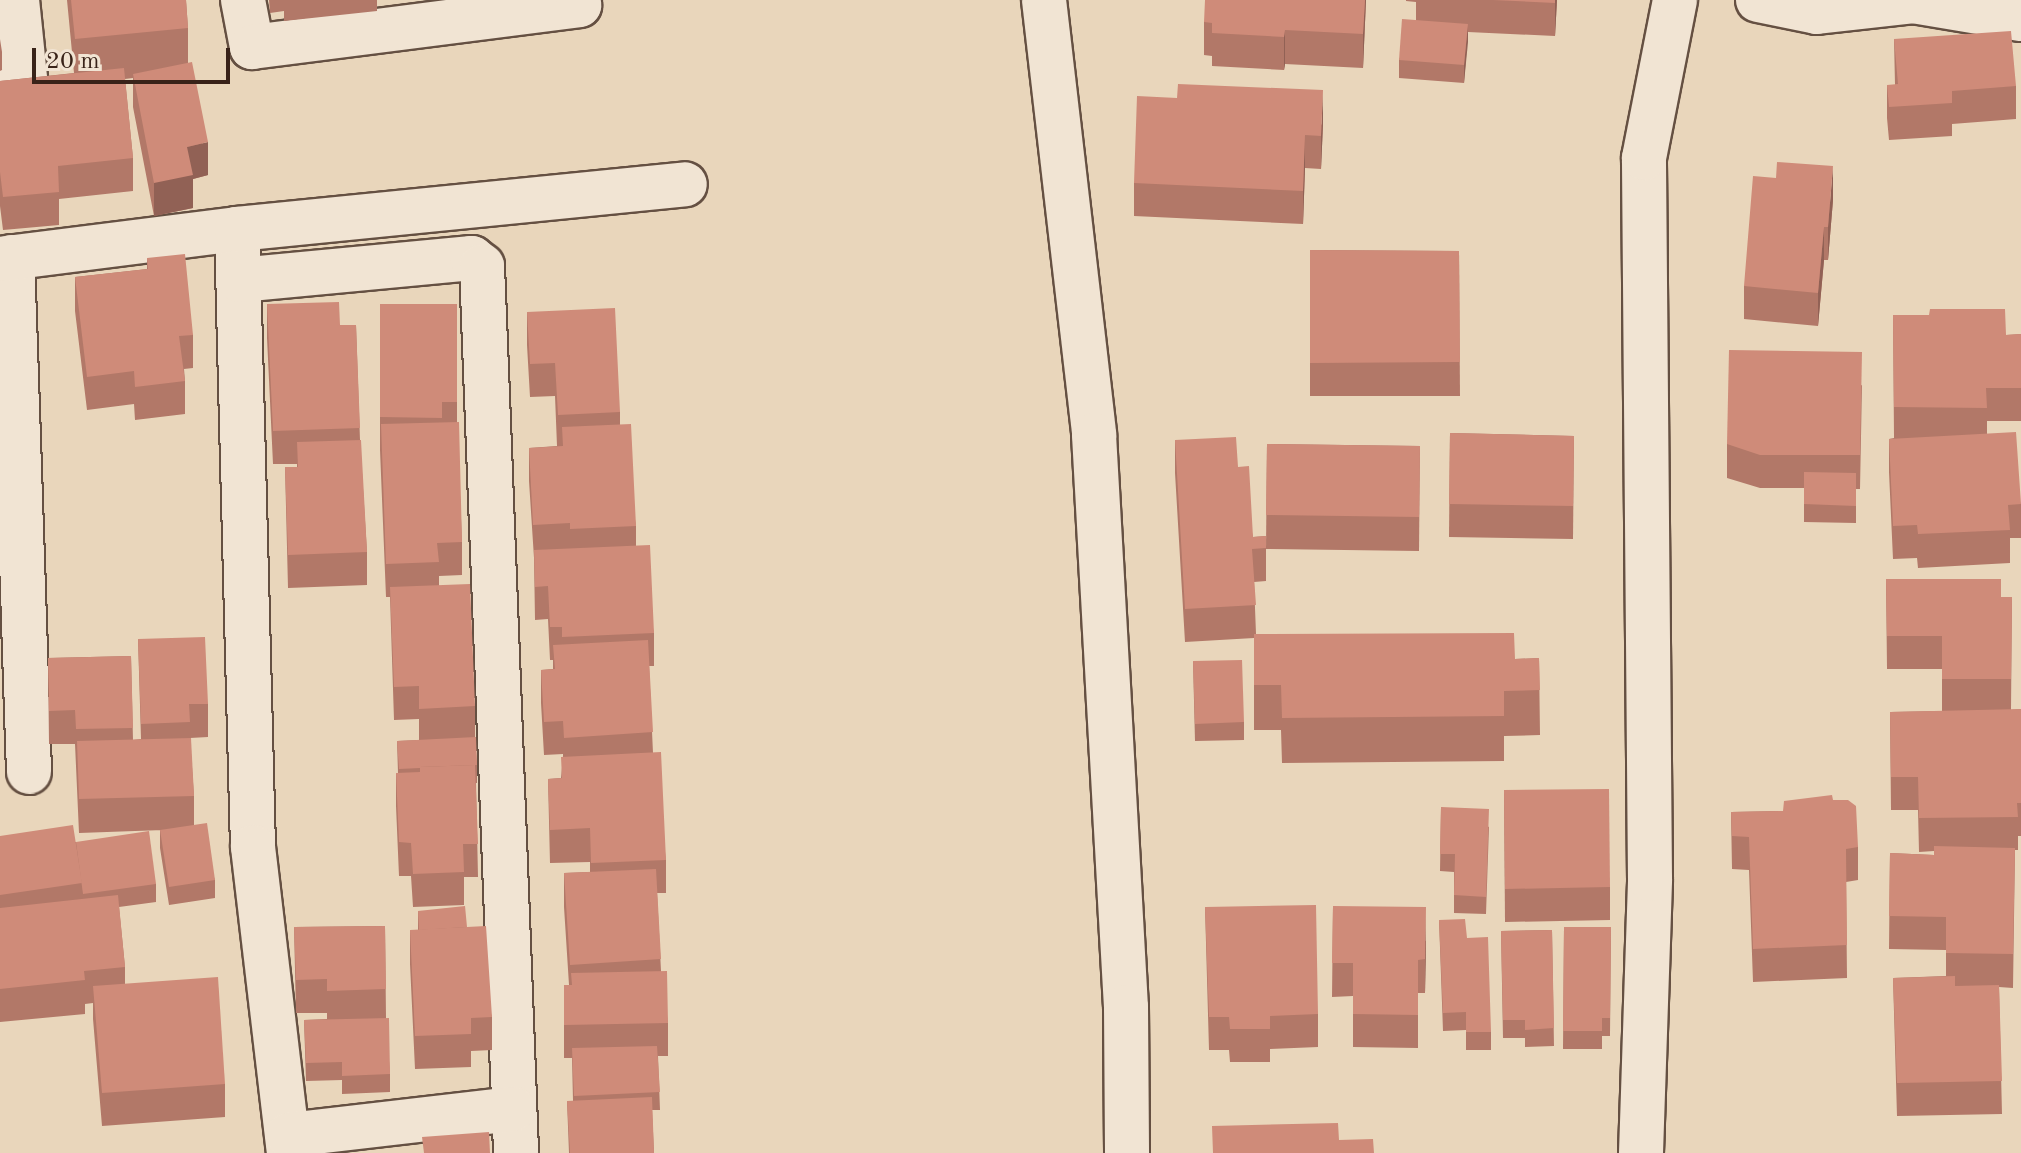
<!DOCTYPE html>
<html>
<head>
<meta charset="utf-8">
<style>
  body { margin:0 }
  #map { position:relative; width:2021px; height:1153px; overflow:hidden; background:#e9d6bb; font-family:"Old Standard TT",serif }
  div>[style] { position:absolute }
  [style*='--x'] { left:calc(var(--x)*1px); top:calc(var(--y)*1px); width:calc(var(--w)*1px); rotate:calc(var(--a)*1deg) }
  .roads { filter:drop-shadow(2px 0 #655042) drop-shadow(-2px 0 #655042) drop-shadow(0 2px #655042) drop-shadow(0 -2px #655042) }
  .minor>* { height:44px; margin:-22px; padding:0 22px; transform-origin:22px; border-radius:22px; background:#f1e4d3 }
  .wall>* { inset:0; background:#b27868 }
  .shaded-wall>* { inset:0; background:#916155 }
  .building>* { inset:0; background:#cf8b79 }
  span { translate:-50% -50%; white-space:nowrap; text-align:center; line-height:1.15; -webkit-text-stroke:7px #f1e4d3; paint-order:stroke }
  .scale { position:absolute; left:32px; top:48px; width:198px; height:36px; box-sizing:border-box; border:4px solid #392319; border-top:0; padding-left:10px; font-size:24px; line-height:28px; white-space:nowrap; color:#392319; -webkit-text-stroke:6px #f1e4d3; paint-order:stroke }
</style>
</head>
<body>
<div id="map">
  <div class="roads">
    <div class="minor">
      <div style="--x:243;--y:0;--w:48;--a:79.2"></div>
      <div style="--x:252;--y:47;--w:330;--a:-7.3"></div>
      <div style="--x:579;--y:5;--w:5;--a:-101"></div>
      <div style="--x:1044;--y:0;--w:438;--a:83.4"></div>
      <div style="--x:1094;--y:435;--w:573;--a:86.8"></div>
      <div style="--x:1126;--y:1007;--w:146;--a:89.6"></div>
      <div style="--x:1758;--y:0;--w:60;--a:11.5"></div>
      <div style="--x:1817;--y:12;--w:97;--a:-6.5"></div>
      <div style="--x:1913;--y:1;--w:109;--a:9.5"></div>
      <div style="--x:0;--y:92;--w:26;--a:-11"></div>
      <div style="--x:26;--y:87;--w:87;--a:-95.9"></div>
      <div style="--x:237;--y:229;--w:618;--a:88.52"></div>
      <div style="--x:253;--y:847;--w:308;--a:83.3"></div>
      <div style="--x:12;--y:257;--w:515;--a:88.11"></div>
      <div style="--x:0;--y:259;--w:239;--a:-7.2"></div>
      <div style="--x:237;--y:229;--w:450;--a:-5.7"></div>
      <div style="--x:239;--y:280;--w:234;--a:-5.4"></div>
      <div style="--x:472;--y:258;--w:13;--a:39"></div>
      <div style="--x:482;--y:266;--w:888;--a:87.8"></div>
      <div style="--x:288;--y:1135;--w:227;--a:-6.6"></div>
      <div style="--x:1641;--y:1153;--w:274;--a:-88.1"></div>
      <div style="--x:1650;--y:879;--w:721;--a:-90.48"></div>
      <div style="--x:1644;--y:158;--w:161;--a:-78.9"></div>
    </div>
  </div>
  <div class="wall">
    <div style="clip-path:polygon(67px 0,186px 0,188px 28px,188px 63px,208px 175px,193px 179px,193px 208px,154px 216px,133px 107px,133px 78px,125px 79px,133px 158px,133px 191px,59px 199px,59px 225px,3px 230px,0 206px,0 81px,74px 73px)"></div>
    <div style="clip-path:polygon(269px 0,377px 0,377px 11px,284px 21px,284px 11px,270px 13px)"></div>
    <div style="clip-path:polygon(1366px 0,1363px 68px,1285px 64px,1284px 70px,1212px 66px,1212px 56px,1204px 55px,1204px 22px)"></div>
    <div style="clip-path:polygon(1406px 0,1557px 0,1555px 36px,1468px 32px,1464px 83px,1399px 78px,1399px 60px,1416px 20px,1416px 2px,1406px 1px)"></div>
    <div style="clip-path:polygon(0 39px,2px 52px,2px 70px,0 71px)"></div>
    <div style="clip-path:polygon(1894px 39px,2016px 86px,2016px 119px,1952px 124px,1952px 136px,1889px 140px,1887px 118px,1887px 85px,1895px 85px)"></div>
    <div style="clip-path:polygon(1323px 124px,1321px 169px,1305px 168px,1303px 224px,1134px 216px,1134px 183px)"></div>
    <div style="clip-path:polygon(1833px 200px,1828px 260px,1824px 260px,1818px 326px,1744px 319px,1744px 286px)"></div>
    <div style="clip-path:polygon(1310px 250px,1459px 251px,1460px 396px,1310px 396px)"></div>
    <div style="clip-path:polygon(147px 258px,193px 335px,193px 368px,184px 369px,185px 381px,185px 414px,135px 420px,134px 404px,87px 410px,75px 311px,75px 277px,147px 269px)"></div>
    <div style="clip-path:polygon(267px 304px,340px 325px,356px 325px,360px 440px,367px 552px,367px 585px,288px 588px,285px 467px,297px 467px,297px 464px,273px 464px,267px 338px)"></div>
    <div style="clip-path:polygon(380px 304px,457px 304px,457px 422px,462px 542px,462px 575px,439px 576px,439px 585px,475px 706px,475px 737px,477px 765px,477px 783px,476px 783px,478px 877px,464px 877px,464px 905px,413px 907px,411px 876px,399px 876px,396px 806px,396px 773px,398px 773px,397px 741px,419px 740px,419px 719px,394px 720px,390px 597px,386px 597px,380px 450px)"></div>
    <div style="clip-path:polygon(527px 312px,620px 412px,620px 424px,636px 526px,636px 546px,654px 633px,654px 666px,649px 666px,653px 753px,666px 860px,666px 893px,657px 893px,661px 971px,668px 1023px,668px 1056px,658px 1056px,660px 1110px,652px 1110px,654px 1153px,569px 1153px,567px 1101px,573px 1101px,572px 1058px,564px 1058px,564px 985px,569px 985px,564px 907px,564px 873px,590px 872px,590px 862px,550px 863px,548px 779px,561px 778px,563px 757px,563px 754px,544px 755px,541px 703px,541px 670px,553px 669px,553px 660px,550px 660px,548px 619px,535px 620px,534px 558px,529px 481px,529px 448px,557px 446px,555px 396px,530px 397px,527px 345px)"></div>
    <div style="clip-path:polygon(1893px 315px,2006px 335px,2021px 334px,2021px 421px,1987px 421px,1987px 434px,2021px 504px,2021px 538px,2010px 538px,2010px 563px,1918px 568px,1917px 558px,1893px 559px,1889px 472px,1889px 439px,1894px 438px)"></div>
    <div style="clip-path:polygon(1862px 385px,1860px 489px,1856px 489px,1856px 523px,1804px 522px,1804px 488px,1760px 488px,1727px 478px,1727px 444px)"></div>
    <div style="clip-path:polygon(1450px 433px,1574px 436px,1573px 539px,1449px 537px)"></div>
    <div style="clip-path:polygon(1175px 440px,1238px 467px,1253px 537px,1266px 536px,1266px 581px,1254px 582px,1256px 634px,1515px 659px,1539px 658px,1540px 735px,1504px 736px,1504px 761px,1282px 763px,1281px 730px,1254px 730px,1254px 638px,1185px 642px,1175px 473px)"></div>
    <div style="clip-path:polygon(1267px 444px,1420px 446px,1419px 551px,1266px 549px)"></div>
    <div style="clip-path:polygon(1886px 579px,2001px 597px,2012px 597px,2011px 710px,2021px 709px,2021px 836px,2018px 836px,2018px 850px,2015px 850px,2013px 988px,1999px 987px,2002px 1114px,1897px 1116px,1893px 978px,1946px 976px,1946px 950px,1889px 949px,1890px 853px,1934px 855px,1934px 851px,1919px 852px,1918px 810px,1891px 810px,1890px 712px,1942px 711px,1942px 669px,1887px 669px)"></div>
    <div style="clip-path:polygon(138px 639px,208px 704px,208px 737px,190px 738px,194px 796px,194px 825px,215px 880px,215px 898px,169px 905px,160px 848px,160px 830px,163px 830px,79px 833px,75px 744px,49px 744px,48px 658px,131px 656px,133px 740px,141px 739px)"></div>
    <div style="clip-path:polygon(1193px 661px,1244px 722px,1244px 740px,1195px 741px)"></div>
    <div style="clip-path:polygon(1504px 790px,1610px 887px,1610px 920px,1505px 922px)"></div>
    <div style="clip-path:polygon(1833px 800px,1858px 847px,1858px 880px,1846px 882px,1847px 978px,1753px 982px,1749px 870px,1732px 869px,1731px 812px,1783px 811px)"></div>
    <div style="clip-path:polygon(1441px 807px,1489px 827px,1486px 914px,1454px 913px,1454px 872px,1440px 871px)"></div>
    <div style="clip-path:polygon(0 836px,76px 842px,156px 884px,156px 902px,119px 907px,125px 967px,125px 984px,225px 1084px,225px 1117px,102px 1126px,93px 1019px,93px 1003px,85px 1004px,85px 1014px,0 1022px)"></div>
    <div style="clip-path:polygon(1333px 906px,1426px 941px,1425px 993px,1418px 993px,1418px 1048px,1353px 1047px,1353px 996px,1332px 997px)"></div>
    <div style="clip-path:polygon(1205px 907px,1318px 1014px,1318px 1047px,1270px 1049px,1270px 1062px,1230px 1062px,1229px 1050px,1209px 1050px)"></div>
    <div style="clip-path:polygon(418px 911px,467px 927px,492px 1017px,492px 1050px,471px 1051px,471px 1067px,415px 1069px,410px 964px,410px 930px,418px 930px)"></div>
    <div style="clip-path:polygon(1439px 920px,1491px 1032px,1491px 1050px,1466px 1050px,1466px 1030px,1443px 1031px)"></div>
    <div style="clip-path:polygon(385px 926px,386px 1018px,390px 1074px,390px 1092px,342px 1094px,342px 1080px,306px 1081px,304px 1020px,327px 1019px,327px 1013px,296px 1013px,294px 927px)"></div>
    <div style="clip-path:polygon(1564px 927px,1611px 927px,1610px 1036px,1602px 1036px,1602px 1049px,1563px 1049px)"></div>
    <div style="clip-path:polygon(1552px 930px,1554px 1046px,1525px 1047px,1525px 1038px,1503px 1038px,1501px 931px)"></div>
  </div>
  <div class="shaded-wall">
    <div style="clip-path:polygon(1365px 0,1366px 0,1363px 68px,1363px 34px)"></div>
    <div style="clip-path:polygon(1555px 0,1557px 0,1555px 36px)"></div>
    <div style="clip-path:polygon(1468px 24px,1468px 42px,1464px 83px,1464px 65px)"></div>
    <div style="clip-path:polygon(1285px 30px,1285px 64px,1284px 70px,1284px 37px)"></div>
    <div style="clip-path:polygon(1323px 90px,1323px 124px,1321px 169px,1321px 136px)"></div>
    <div style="clip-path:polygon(1305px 135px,1305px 168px,1303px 224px,1303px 191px)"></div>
    <div style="clip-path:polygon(208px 142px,208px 175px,193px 179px,193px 208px,154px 216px,154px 183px,187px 147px)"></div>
    <div style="clip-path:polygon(1833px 166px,1833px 200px,1828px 260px,1828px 227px)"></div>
    <div style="clip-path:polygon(1824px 227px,1824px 260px,1818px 326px,1818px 293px)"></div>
    <div style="clip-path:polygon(1426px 907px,1426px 941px,1425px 993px,1425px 959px)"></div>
  </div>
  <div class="building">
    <div style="clip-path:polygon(71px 0,186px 0,188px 28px,75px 39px)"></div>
    <div style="clip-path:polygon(1205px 0,1365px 0,1363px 34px,1285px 30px,1284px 37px,1212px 33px,1212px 23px,1204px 22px)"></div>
    <div style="clip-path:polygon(1493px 0,1555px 0,1555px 3px)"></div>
    <div style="clip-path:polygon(1402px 19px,1468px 24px,1464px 65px,1399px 60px)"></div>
    <div style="clip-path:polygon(2011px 31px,2016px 86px,1952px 91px,1952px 103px,1889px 107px,1887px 85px,1898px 84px,1894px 39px)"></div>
    <div style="clip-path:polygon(192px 62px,208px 142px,187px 147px,193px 175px,154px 183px,133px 74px)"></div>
    <div style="clip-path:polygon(124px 68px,133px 158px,58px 166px,59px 192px,3px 197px,0 172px,0 81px)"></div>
    <div style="clip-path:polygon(1178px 84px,1323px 90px,1321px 136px,1305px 135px,1303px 191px,1134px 183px,1137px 96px,1177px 98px)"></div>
    <div style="clip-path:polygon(1777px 162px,1833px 166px,1828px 227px,1824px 227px,1818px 293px,1744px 286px,1753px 176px,1776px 178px)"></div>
    <div style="clip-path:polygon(1310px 250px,1459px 251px,1460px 362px,1310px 363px)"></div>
    <div style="clip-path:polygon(185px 254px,193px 335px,179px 336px,185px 381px,135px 387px,134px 371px,87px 377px,75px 277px,148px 269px,147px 258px)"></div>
    <div style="clip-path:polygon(339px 302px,340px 325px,356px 325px,360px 428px,273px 431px,267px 304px)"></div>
    <div style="clip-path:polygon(380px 304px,457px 304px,457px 402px,442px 402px,442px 418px,380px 417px)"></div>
    <div style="clip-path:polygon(615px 308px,620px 412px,558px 415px,555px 363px,530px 364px,527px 312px)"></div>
    <div style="clip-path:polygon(1930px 309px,2005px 309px,2006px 335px,2021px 334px,2021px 388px,1986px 388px,1987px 408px,1894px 407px,1893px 315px,1929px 315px)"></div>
    <div style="clip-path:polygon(1729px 350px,1862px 352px,1860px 455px,1760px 455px,1727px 444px)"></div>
    <div style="clip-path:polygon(459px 422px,462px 542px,437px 543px,439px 562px,386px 564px,381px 424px)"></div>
    <div style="clip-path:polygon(631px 424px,636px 526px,570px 529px,570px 523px,533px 525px,529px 448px,563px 446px,562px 427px)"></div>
    <div style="clip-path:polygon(2016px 432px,2021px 504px,2008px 505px,2010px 530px,1918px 534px,1917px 525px,1893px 526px,1889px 439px)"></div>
    <div style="clip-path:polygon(1450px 433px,1574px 436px,1573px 506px,1449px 504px)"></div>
    <div style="clip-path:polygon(1236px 437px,1238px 467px,1249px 466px,1253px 537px,1266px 536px,1266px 548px,1252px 549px,1256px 605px,1185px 609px,1175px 440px)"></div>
    <div style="clip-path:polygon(361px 440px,367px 552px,288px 555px,285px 467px,298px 467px,297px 442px)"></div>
    <div style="clip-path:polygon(1267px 444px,1420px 446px,1419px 517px,1266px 515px)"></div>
    <div style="clip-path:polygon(1804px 472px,1856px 473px,1856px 506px,1804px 504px)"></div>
    <div style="clip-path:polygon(650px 545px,654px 633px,562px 637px,562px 627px,550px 627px,548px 586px,535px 587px,534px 550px)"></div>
    <div style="clip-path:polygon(1886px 579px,2001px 579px,2001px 597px,2012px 597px,2011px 679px,1942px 679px,1942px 636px,1887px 636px)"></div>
    <div style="clip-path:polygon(470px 584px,475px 706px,419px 709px,419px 686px,394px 687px,390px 587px)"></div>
    <div style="clip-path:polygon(1514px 633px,1515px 659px,1539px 658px,1540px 690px,1504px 691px,1504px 716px,1282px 718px,1281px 685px,1254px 685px,1254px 634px)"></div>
    <div style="clip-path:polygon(205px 637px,208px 704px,189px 704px,190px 722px,141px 724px,138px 639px)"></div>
    <div style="clip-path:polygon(648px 640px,653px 732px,564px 738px,563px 721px,544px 722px,541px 670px,555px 669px,553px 645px)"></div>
    <div style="clip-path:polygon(131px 656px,133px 728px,76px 729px,75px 710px,49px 711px,48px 658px)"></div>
    <div style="clip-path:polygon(1242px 660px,1244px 722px,1195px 724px,1193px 661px)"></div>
    <div style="clip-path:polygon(2021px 709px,2021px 803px,2017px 803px,2018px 817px,1919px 818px,1918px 777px,1891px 777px,1890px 712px)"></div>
    <div style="clip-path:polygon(476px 737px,477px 765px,420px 767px,420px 768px,399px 769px,397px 741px)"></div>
    <div style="clip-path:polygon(191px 738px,194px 796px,79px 799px,77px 741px)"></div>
    <div style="clip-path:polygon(661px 752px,666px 860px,591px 863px,590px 828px,550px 830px,548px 779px,562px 778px,561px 757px)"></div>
    <div style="clip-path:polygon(475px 765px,478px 844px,463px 844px,464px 872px,413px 874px,411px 843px,399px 842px,396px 773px,420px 772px,420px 767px)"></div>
    <div style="clip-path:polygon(1609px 789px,1610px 887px,1505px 889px,1504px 790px)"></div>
    <div style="clip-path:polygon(1832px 795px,1833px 800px,1848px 800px,1856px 806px,1858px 847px,1846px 849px,1847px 945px,1753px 949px,1749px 837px,1732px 836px,1731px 812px,1783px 811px,1784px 801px)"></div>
    <div style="clip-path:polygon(1441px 807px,1489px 809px,1486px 897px,1454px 895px,1455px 854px,1440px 854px)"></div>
    <div style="clip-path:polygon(207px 823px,215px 880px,169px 887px,160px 830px)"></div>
    <div style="clip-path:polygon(73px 825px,82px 883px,0 895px,0 836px)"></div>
    <div style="clip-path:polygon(149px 831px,156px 884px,83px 894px,76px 842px)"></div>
    <div style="clip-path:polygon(1934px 846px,2015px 848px,2013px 954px,1946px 953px,1946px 917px,1889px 916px,1890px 853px,1934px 855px)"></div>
    <div style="clip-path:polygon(656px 869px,661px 959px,570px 965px,564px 873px)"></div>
    <div style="clip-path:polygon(118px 895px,125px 967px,84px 971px,85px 980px,0 989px,0 908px)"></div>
    <div style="clip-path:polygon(1316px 905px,1318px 1014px,1270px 1016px,1270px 1029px,1230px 1029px,1229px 1017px,1209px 1017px,1205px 907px)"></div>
    <div style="clip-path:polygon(465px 906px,467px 927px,419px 930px,418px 911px)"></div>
    <div style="clip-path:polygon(1333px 906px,1426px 907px,1425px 959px,1418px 960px,1418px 1015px,1353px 1014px,1353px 963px,1332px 963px)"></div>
    <div style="clip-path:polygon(1465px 919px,1467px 938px,1488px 937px,1491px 1032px,1466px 1032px,1466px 1012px,1443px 1013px,1439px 920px)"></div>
    <div style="clip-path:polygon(385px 926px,386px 989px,327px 991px,327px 979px,296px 980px,294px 927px)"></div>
    <div style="clip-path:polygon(486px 926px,492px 1017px,471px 1018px,471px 1034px,415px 1036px,410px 930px)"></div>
    <div style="clip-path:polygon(1564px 927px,1611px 927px,1610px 1018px,1602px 1018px,1602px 1031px,1563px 1031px)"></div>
    <div style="clip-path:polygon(1552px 930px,1554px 1028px,1525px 1030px,1525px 1020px,1503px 1020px,1501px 931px)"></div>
    <div style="clip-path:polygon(667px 971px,668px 1023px,564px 1025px,564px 985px,572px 985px,571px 973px)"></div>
    <div style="clip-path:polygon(1955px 976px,1955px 986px,1999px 985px,2002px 1081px,1897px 1083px,1893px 978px)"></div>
    <div style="clip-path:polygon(218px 977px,225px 1084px,102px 1093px,93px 986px)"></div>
    <div style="clip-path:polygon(389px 1018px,390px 1074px,342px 1076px,342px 1062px,306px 1063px,304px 1020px)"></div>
    <div style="clip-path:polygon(657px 1046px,660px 1092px,574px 1096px,572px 1048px)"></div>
    <div style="clip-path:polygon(652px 1097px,654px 1153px,570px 1153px,567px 1101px)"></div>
    <div style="clip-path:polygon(1338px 1123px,1339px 1140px,1373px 1139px,1374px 1153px,1213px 1153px,1212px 1126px)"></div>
    <div style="clip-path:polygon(489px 1132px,490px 1153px,424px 1153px,422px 1137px)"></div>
  </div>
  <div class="scale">20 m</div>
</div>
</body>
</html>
